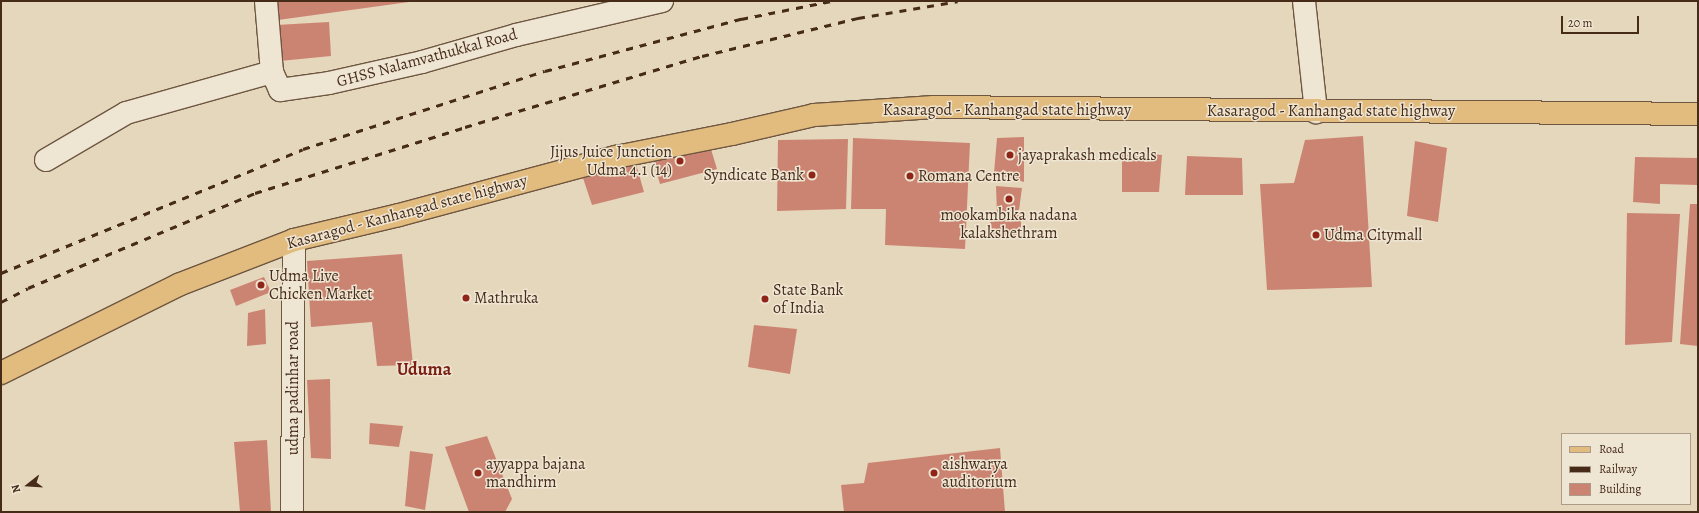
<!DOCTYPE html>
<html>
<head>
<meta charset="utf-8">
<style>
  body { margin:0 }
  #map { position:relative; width:1699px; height:513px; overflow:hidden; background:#e5d7bc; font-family:Alegreya,serif }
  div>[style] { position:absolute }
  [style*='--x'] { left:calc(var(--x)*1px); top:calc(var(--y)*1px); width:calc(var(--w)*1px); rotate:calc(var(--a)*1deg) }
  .building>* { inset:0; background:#cc8472 }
  .roads { filter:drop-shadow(1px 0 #6e5641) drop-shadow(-1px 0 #6e5641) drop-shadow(0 1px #6e5641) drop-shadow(0 -1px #6e5641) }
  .street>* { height:22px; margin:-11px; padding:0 11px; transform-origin:11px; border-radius:11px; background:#eee5d3 }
  .secondary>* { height:22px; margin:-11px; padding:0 11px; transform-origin:11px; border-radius:11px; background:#eee5d3 }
  .primary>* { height:22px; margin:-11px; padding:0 11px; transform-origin:11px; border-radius:11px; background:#e2bc7e }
  .rail>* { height:3px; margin-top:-1.5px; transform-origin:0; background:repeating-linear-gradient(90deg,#462b18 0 7px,transparent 0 14px) }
  .dots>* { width:11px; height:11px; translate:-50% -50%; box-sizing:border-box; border:2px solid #eee5d3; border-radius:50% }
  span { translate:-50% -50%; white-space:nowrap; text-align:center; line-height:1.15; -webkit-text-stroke:3px #eee5d3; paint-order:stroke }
  .street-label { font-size:16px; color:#462b18 }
  .poi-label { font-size:16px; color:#462b18 }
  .right { translate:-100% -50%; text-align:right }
  .left { translate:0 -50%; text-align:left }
  .quarter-label { font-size:18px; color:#7a1f14; font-weight:700 }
  .frame { position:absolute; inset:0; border:2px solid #462b18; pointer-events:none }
  .legend { position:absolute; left:1561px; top:433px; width:130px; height:72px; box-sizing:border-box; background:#eee5d3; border:1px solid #ab9b88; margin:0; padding:5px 7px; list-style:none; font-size:12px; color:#462b18 }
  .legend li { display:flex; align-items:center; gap:8px; height:20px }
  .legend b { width:20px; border:1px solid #ab9b88 }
  .north { position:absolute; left:8px; top:465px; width:40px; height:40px; -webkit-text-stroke:3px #eee5d3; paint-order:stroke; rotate:253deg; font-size:11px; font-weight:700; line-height:16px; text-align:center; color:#462b18 }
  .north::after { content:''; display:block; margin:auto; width:14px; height:18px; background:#462b18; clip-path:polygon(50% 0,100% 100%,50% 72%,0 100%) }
  .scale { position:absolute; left:1561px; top:16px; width:78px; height:18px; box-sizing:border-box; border:2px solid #462b18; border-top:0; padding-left:5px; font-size:12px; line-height:14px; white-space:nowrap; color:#462b18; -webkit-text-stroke:3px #eee5d3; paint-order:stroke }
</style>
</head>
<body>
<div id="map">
  <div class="building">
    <div style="clip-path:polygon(275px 1px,409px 1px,409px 2px,278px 20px)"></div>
    <div style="clip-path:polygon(329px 22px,331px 56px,280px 61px,276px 25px)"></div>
    <div style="clip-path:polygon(1363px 136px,1372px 287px,1267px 290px,1260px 184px,1294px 183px,1305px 140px)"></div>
    <div style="clip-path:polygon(1024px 137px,1024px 182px,994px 173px,997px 138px)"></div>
    <div style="clip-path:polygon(853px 138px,970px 143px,965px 249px,885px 245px,886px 209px,851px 209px)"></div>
    <div style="clip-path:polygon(848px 139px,846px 209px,777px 211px,778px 140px)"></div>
    <div style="clip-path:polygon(1415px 141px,1447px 148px,1438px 222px,1407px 216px)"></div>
    <div style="clip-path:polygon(710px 146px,717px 169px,660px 184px,653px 161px)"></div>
    <div style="clip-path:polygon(1122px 152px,1162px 155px,1159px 192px,1122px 192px)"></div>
    <div style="clip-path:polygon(1187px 156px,1242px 158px,1243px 195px,1185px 195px)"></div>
    <div style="clip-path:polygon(1635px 157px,1698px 158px,1698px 185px,1660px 184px,1660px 204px,1633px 202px)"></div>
    <div style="clip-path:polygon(636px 164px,644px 192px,592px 205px,583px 178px)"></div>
    <div style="clip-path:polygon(996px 186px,1022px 188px,1019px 210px,997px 214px)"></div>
    <div style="clip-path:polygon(1690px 204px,1698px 204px,1698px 346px,1680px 344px)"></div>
    <div style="clip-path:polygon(1021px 213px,1021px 235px,995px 239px,990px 222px)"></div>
    <div style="clip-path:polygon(1627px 213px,1680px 214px,1672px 342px,1625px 345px)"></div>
    <div style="clip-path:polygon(402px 254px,413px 365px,377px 366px,372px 322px,311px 327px,307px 261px)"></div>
    <div style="clip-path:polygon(264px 277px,271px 292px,236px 306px,230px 290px)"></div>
    <div style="clip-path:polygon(265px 309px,266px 344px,247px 346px,248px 313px)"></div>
    <div style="clip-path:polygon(754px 325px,797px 329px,790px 374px,748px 367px)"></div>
    <div style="clip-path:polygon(330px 379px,331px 459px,311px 458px,307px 380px)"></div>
    <div style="clip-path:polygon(370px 423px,403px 426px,399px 447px,369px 444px)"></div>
    <div style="clip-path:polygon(487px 436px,512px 499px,505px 512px,469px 512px,445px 447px)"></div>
    <div style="clip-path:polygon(267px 440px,271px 512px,240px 512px,234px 442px)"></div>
    <div style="clip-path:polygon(1000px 448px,1005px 512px,844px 512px,841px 485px,864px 483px,868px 463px)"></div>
    <div style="clip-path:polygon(410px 451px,433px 454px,425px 510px,405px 506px)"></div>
  </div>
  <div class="roads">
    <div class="street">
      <div style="--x:46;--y:160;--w:93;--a:-30.4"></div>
      <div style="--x:126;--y:113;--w:152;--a:-15.7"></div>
    </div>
    <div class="secondary">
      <div style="--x:266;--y:1;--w:71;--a:85.2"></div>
      <div style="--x:272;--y:72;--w:20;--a:66"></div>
      <div style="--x:280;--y:90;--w:49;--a:-8.1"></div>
      <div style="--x:329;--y:83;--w:95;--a:-12.7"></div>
      <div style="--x:422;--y:62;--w:98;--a:-16"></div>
      <div style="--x:516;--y:35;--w:150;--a:-13.1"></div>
      <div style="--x:1304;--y:1;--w:112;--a:83.8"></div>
      <div style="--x:292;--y:512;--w:272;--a:-89.6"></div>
    </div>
    <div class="primary">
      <div style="--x:1;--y:373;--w:198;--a:-26.4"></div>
      <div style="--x:178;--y:285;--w:124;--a:-21.2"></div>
      <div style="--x:294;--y:240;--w:108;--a:-13.4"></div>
      <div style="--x:399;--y:215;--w:225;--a:-15"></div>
      <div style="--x:616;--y:157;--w:118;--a:-11.2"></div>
      <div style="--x:732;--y:134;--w:84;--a:-13"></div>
      <div style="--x:814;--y:115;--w:120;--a:-3.8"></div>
      <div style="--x:934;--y:107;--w:764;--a:0.52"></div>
    </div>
  </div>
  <div class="rail">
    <div style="--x:1;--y:273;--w:326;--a:-22.3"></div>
    <div style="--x:303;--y:149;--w:254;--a:-17.9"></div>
    <div style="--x:545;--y:71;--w:203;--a:-14.9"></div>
    <div style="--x:741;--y:19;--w:92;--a:-11.3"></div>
    <div style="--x:1;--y:302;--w:30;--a:-27"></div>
    <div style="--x:28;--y:288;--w:246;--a:-22.7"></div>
    <div style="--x:255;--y:193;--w:220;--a:-17.4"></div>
    <div style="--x:465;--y:127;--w:247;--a:-16.7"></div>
    <div style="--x:702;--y:56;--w:161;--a:-13.7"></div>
    <div style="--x:858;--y:18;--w:101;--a:-9.6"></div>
  </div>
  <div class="dots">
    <div style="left:1010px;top:155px;background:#8f2418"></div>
    <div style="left:680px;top:161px;background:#8f2418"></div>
    <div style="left:812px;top:175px;background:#8f2418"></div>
    <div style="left:910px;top:176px;background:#8f2418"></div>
    <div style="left:1009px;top:199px;background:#8f2418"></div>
    <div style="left:1316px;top:235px;background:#8f2418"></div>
    <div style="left:261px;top:285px;background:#8f2418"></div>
    <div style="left:466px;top:298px;background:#8f2418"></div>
    <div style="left:765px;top:299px;background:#8f2418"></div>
    <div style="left:478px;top:473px;background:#8f2418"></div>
    <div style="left:934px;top:473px;background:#8f2418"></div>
  </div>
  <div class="street-label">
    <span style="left:427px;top:58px;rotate:-15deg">GHSS Nalamvathukkal Road</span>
    <span style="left:1007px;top:110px">Kasaragod - Kanhangad state highway</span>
    <span style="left:1331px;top:111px">Kasaragod - Kanhangad state highway</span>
    <span style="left:407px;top:212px;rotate:-15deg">Kasaragod - Kanhangad state highway</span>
    <span style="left:293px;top:388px;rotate:-90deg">udma padinhar road</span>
  </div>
  <div class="poi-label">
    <span class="right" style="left:672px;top:161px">Jijus Juice Junction<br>Udma 4.1 (14)</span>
    <span class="left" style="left:1018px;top:155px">jayaprakash medicals</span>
    <span class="right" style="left:804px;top:175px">Syndicate Bank</span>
    <span class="left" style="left:918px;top:176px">Romana Centre</span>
    <span style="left:1009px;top:224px">mookambika nadana<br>kalakshethram</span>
    <span class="left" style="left:1324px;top:235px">Udma Citymall</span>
    <span class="left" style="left:269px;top:285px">Udma Live<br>Chicken Market</span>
    <span class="left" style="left:773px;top:299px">State Bank<br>of India</span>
    <span class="left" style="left:474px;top:298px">Mathruka</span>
    <span class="left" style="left:486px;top:473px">ayyappa bajana<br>mandhirm</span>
    <span class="left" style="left:942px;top:473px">aishwarya<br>auditorium</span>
  </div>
  <div class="quarter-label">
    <span style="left:424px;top:369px">Uduma</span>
  </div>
  <div class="frame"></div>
  <ul class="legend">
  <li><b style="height:5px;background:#e2bc7e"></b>Road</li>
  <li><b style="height:5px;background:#462b18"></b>Railway</li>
  <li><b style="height:11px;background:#cc8472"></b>Building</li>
  </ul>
  <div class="north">N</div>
  <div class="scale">20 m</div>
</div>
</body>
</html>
